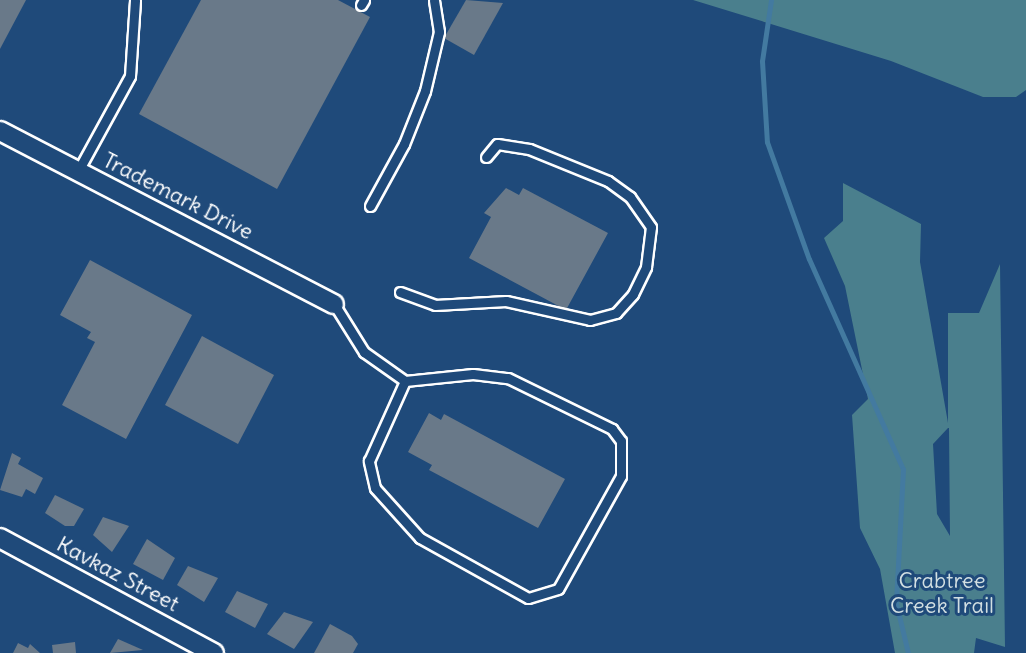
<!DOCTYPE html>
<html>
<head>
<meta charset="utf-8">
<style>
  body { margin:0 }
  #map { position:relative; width:1026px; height:653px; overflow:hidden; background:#1f4a7a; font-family:Delius,sans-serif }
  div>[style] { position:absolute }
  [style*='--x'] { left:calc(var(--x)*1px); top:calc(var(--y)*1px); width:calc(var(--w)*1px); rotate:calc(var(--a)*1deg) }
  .green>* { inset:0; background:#4a7f8d }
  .stream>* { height:5px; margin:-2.5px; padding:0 2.5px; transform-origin:2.5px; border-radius:2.5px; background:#437aa0 }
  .building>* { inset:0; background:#697989 }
  .roads { filter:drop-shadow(2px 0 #fff) drop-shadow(-2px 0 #fff) drop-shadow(0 2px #fff) drop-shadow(0 -2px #fff) }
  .service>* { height:9px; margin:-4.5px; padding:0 4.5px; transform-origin:4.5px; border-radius:4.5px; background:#1f4a7a }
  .minor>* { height:18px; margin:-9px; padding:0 9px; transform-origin:9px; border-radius:9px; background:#1f4a7a }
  span { translate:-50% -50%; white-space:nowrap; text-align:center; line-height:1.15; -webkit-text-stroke:6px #1f4a7a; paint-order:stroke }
  .street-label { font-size:22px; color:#fff }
  .park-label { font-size:22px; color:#d2dfe2 }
</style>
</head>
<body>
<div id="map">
  <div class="green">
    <div style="clip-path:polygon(693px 0,1026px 0,1026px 90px,1016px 97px,983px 97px,891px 61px)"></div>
    <div style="clip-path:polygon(evenodd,843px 183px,921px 224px,920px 262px,948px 423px,948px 313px,979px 313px,1000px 264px,1005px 647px,976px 638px,974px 653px,895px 653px,880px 569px,860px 528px,852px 415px,868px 399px,845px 286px,824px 238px,843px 221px,843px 183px,948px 428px,949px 428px,950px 536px,937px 514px,933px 444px,948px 428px)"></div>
  </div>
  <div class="stream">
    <div style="--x:771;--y:0;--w:62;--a:98.4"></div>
    <div style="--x:762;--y:61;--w:81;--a:86.5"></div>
    <div style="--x:767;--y:142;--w:124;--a:70.3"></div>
    <div style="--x:809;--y:259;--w:230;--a:65.9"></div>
    <div style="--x:903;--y:469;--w:134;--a:93"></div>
    <div style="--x:896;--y:603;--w:51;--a:76.5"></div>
  </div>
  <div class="building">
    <div style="clip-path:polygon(0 0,26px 0,0 49px)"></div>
    <div style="clip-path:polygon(201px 0,338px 0,370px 17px,277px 189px,139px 114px)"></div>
    <div style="clip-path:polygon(466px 0,503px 3px,474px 55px,444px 38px)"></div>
    <div style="clip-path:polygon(506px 188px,519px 195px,523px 188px,608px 233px,566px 310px,469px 258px,491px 217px,484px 213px)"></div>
    <div style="clip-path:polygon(90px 260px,192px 315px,126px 439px,62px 405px,95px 342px,87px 338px,91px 332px,60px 315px)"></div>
    <div style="clip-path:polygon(202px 336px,274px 375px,238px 444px,165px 405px)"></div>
    <div style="clip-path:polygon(429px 413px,441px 420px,444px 414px,565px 479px,538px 528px,429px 470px,432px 465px,408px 452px)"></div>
    <div style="clip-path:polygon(12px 453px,21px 458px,18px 464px,43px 478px,35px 494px,26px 489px,22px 497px,0 490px)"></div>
    <div style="clip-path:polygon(55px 495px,84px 509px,74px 526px,65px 526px,45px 513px)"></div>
    <div style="clip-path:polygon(103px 517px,129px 526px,112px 552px,93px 535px)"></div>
    <div style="clip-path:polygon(147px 539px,175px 558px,163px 580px,133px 564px)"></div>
    <div style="clip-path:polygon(188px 566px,218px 578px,204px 602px,177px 585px)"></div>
    <div style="clip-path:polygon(237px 591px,268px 604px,255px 628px,225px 612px)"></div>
    <div style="clip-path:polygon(284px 612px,313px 622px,294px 649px,267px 634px)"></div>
    <div style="clip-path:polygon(330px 624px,352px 636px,358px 644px,353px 653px,314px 653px)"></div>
    <div style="clip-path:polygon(118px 639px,143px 650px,110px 653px)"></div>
    <div style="clip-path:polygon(75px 642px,76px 653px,53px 653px,52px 645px)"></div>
    <div style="clip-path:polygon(18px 643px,28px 648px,30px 644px,40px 653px,13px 653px)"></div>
  </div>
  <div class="roads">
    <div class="service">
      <div style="--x:361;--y:5;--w:6;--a:-59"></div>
      <div style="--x:78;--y:171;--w:108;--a:-61.3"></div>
      <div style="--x:130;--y:76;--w:76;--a:-86.2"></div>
      <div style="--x:370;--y:206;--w:71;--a:-61.3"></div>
      <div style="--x:404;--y:144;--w:57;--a:-68.4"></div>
      <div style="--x:425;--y:91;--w:61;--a:-76.7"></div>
      <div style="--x:439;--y:32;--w:32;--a:-99"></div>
      <div style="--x:400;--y:292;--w:37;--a:20"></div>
      <div style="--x:435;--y:305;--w:71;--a:-3.2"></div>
      <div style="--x:506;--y:301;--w:86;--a:12.7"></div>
      <div style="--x:590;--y:320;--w:27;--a:-15"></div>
      <div style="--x:616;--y:313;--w:25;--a:-48"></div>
      <div style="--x:633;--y:294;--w:30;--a:-64"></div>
      <div style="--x:646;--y:267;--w:40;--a:-82.9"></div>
      <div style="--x:651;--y:227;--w:37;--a:-125"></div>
      <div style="--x:630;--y:197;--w:27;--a:-144"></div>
      <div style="--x:608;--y:181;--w:85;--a:-157.9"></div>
      <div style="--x:529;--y:149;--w:32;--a:-171"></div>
      <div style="--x:497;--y:144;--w:17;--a:130"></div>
      <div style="--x:334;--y:304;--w:57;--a:58"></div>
      <div style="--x:364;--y:352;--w:50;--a:35.3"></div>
      <div style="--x:405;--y:381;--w:68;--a:-5.9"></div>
      <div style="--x:473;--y:374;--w:35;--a:7"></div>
      <div style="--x:508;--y:378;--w:116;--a:26.1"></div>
      <div style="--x:612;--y:429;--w:15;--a:53"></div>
      <div style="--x:621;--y:441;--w:35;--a:90"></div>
      <div style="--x:621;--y:476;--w:129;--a:119.1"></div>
      <div style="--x:558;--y:589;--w:31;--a:163"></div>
      <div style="--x:528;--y:598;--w:124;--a:-150.9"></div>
      <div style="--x:420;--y:538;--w:67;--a:-132"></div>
      <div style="--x:375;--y:488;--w:28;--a:-103"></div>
      <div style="--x:369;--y:461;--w:88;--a:-65.8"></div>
    </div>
    <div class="minor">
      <div style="--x:0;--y:131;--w:376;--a:27.4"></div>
      <div style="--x:0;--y:538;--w:243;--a:28.3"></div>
    </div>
  </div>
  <div class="street-label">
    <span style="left:178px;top:196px;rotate:27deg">Trademark Drive</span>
    <span style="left:118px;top:574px;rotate:28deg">Kavkaz Street</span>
  </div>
  <div class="park-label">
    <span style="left:942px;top:593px">Crabtree<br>Creek Trail</span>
  </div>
</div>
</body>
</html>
